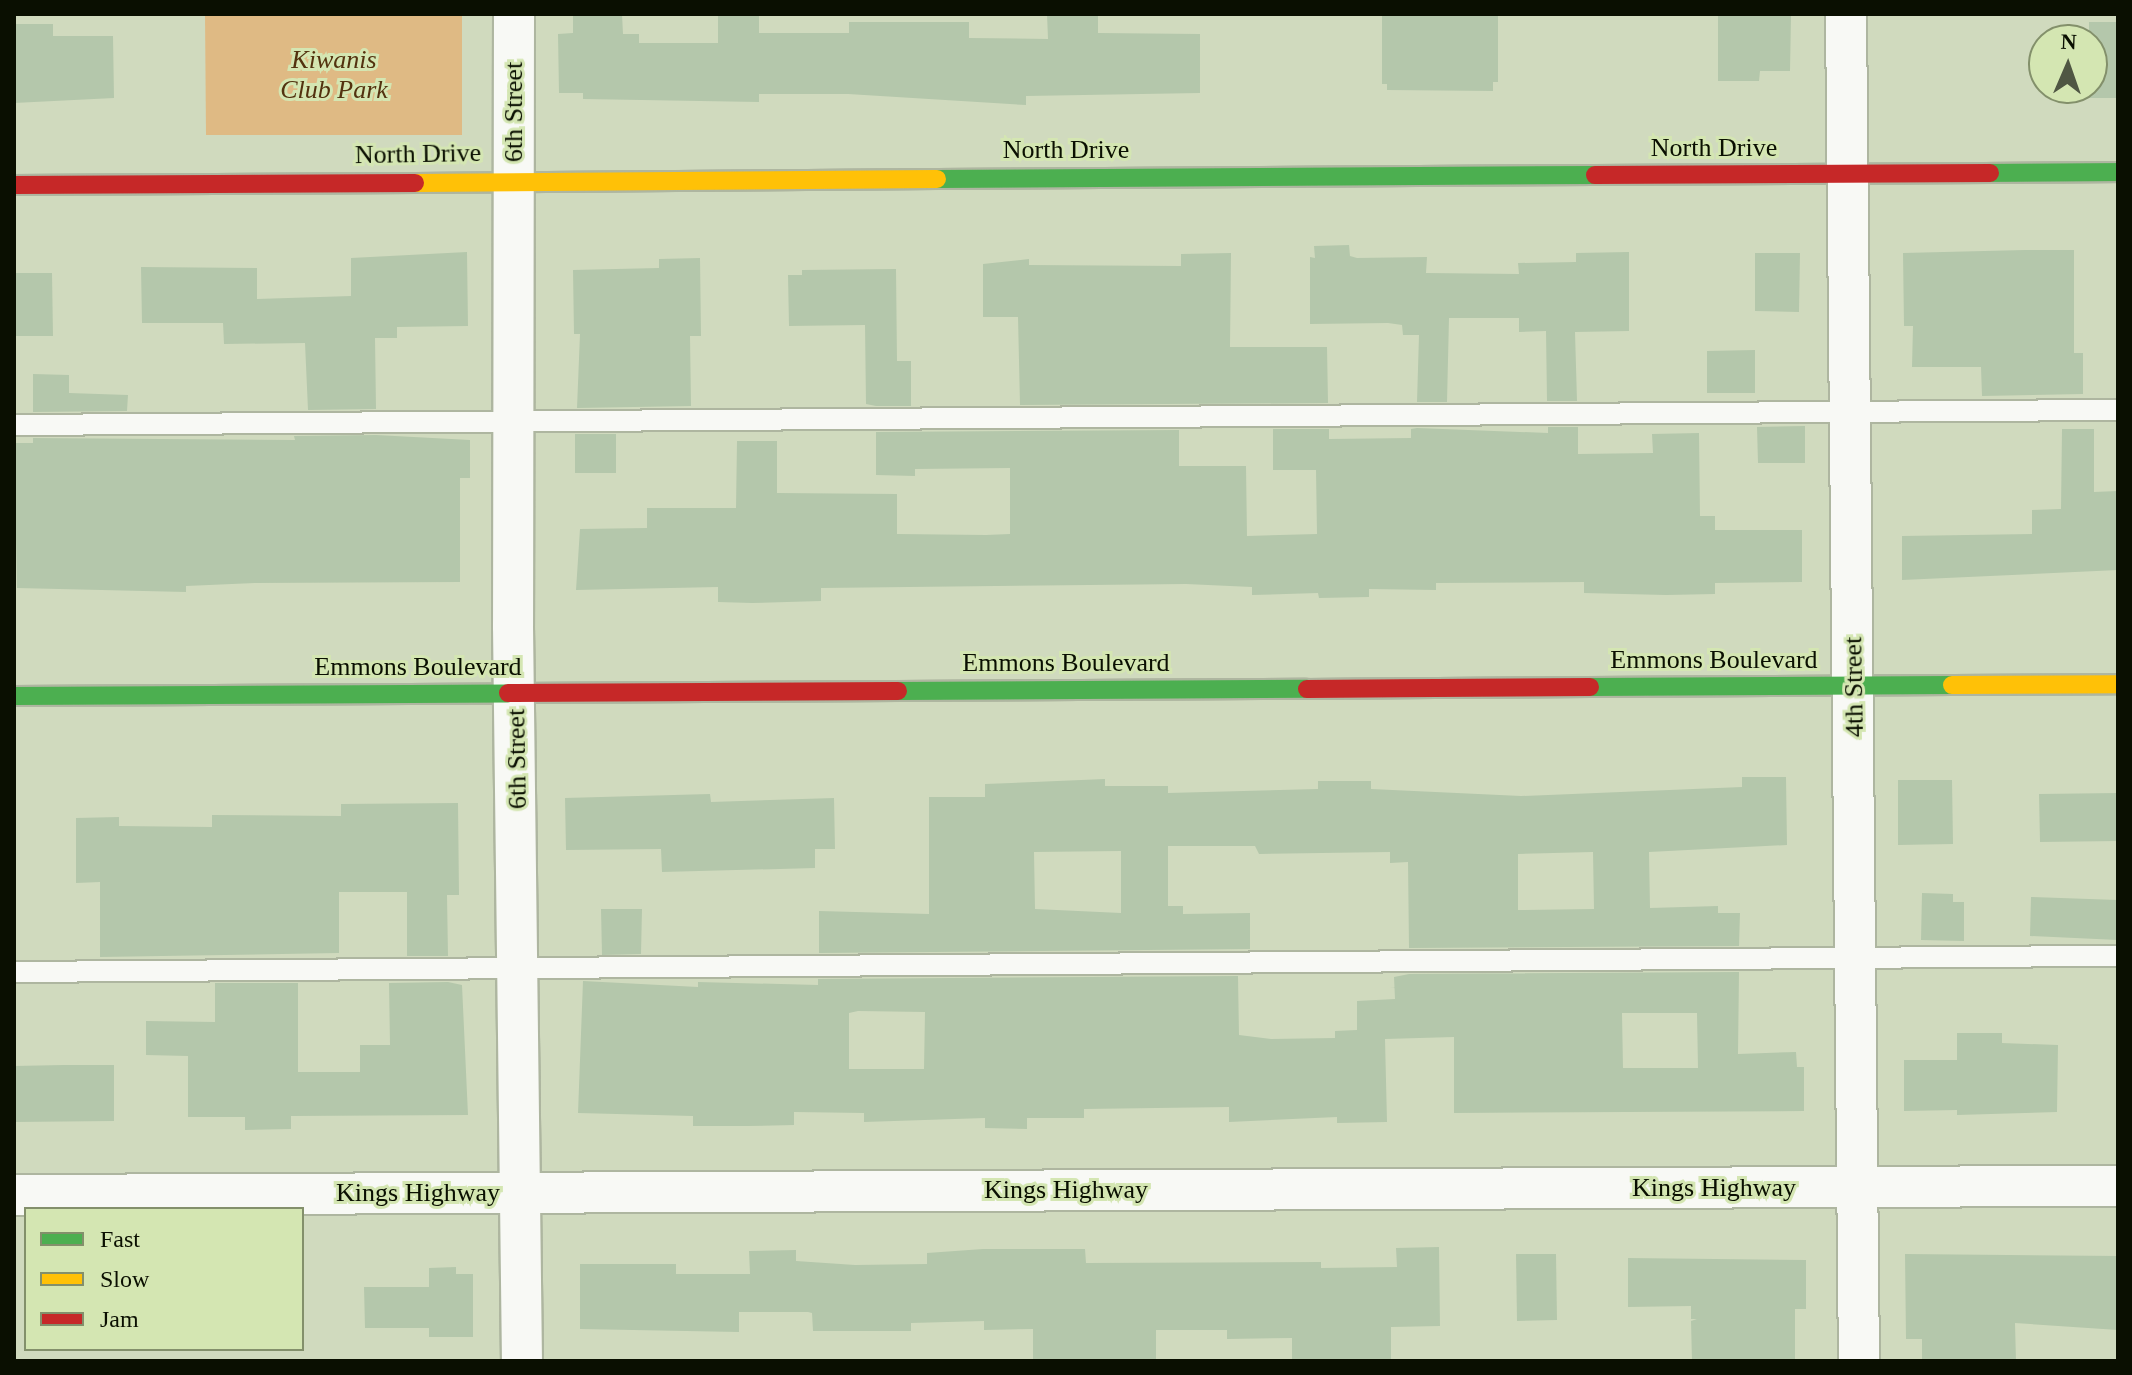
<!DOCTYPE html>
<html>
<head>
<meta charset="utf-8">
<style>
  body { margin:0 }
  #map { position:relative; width:2132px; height:1375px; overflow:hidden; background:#d0dabe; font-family:Georgia,serif }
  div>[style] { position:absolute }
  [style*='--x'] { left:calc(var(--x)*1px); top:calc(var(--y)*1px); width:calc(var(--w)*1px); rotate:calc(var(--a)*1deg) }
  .green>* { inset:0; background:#dfba84 }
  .building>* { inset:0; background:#b4c7ab }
  .roads { filter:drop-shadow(2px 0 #aeb6a0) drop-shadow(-2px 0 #aeb6a0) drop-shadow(0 2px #aeb6a0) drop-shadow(0 -2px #aeb6a0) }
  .lane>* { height:20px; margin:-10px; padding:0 10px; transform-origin:10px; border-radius:10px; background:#f8f9f5 }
  .street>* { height:40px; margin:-20px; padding:0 20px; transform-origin:20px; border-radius:20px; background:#f8f9f5 }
  .fast>* { height:18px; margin:-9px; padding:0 9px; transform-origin:9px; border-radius:9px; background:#4caf50 }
  .slow>* { height:18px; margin:-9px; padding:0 9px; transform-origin:9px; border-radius:9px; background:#ffc107 }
  .jam>* { height:18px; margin:-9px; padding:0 9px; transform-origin:9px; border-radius:9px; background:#c62828 }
  span { translate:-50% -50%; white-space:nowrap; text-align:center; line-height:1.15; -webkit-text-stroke:6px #d4e6b2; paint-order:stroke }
  .park-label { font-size:26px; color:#53320f; font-style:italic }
  .street-label { font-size:26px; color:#0a0f01 }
  .frame { position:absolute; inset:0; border:16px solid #0a0f01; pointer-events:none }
  .legend { position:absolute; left:24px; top:1207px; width:280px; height:144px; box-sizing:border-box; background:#d4e6b2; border:2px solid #83906b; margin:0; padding:10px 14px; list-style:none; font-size:24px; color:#0a0f01 }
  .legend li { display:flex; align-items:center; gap:16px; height:40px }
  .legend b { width:40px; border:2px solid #83906b }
  .north { position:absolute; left:2028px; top:24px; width:80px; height:80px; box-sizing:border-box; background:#d4e6b2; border:2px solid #83906b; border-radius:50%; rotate:2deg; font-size:22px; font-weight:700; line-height:32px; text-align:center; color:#0a0f01 }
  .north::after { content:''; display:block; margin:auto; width:28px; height:36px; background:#4f5643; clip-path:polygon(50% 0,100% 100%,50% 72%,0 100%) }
</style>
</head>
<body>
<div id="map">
  <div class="green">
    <div style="clip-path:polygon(205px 14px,462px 14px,462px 135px,206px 135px)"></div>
  </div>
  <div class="building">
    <div style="clip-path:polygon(573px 14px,622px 14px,623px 34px,639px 34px,639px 43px,718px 43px,718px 15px,759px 15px,759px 33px,849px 33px,849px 22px,969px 22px,969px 38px,1048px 39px,1047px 14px,1098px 14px,1098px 33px,1200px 34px,1200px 93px,1026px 96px,1026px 105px,848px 94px,759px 94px,759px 102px,583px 99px,583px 93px,559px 93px,558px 34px,573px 33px)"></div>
    <div style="clip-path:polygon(1382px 14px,1498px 14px,1498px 82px,1493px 82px,1493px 91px,1387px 90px,1387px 84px,1382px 84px)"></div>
    <div style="clip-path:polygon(1718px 14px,1791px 16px,1790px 71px,1760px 71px,1759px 81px,1718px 81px)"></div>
    <div style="clip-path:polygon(2089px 22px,2118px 22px,2118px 98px,2089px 98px)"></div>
    <div style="clip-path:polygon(14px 24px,53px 24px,53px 36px,113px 36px,114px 98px,14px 103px)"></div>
    <div style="clip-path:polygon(1349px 245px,1350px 256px,1357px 258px,1427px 257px,1426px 273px,1519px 274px,1518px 263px,1576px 262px,1576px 253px,1629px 252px,1629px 331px,1575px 332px,1577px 401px,1547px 401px,1546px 331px,1519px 332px,1519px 318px,1449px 318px,1447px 402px,1417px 402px,1419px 335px,1403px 335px,1402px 325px,1388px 323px,1310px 324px,1310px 257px,1315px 258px,1314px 246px)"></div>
    <div style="clip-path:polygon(2025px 250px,2074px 250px,2074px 353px,2083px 353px,2083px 394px,1982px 396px,1981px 367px,1912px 367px,1913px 326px,1904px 326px,1903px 253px)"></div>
    <div style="clip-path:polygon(467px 252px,468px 326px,397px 327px,397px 338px,375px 338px,376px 409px,308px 410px,305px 343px,224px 344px,223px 323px,142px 323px,141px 267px,257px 268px,257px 299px,351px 296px,351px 258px)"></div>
    <div style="clip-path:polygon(1231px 253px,1230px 347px,1327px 347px,1328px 403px,1020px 405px,1018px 317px,983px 317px,983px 264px,1029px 259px,1029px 265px,1181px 266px,1181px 254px)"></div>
    <div style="clip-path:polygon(1755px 253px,1800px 253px,1799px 312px,1755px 311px)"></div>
    <div style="clip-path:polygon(700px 258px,701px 336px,690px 336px,691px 406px,577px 408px,580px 334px,574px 334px,573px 270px,659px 268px,659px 259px)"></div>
    <div style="clip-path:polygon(896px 269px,897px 361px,911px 361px,911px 406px,876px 406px,866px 404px,865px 325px,789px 326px,788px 275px,802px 275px,802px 270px)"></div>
    <div style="clip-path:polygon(14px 273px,52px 273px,53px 336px,14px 336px)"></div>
    <div style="clip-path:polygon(1755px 350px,1755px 393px,1707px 393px,1707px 351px)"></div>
    <div style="clip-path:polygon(33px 374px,69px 375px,69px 393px,128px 395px,127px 411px,33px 412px)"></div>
    <div style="clip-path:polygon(1805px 426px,1805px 463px,1758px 463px,1757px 427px)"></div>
    <div style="clip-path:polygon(1548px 427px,1578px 427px,1578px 454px,1653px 453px,1652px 434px,1699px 433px,1700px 516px,1715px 516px,1715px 530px,1802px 530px,1802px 582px,1715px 583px,1715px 594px,1666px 595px,1584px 593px,1584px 582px,1436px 583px,1436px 590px,1369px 589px,1369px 597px,1319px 598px,1318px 593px,1252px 595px,1252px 587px,1186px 584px,821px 588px,821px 601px,752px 603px,718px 602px,718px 587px,576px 590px,580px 529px,647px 528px,647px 508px,736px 508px,737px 441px,777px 441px,777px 493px,897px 494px,897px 534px,986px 535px,1010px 534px,1010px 468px,915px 469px,915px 476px,876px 475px,876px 432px,1179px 430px,1179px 466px,1246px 466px,1247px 536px,1317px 534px,1316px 470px,1273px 470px,1273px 429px,1329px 429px,1329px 439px,1411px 438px,1411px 429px,1417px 428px,1548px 433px)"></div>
    <div style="clip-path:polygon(2062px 429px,2094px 429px,2094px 492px,2118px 491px,2118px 570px,1902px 580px,1902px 536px,2032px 534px,2032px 510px,2061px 509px)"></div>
    <div style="clip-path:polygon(575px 434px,616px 434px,616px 473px,575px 473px)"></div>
    <div style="clip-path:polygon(376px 435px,470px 440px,470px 478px,460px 478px,460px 582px,255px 583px,186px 586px,186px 592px,17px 588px,14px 443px,33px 443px,33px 438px,295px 440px,294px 436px)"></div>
    <div style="clip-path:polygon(evenodd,1742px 777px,1786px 777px,1787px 845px,1649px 852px,1650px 908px,1718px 906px,1718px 913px,1740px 913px,1739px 946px,1409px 948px,1408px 862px,1390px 863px,1390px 852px,1259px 854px,1255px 846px,1168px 846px,1168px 906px,1183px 906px,1183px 914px,1250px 913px,1250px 949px,819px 953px,819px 911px,929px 914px,929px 797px,985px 797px,985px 784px,1105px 779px,1105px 786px,1168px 786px,1168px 793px,1318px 789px,1318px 781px,1371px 781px,1371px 789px,1521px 796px,1742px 787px,1742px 777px,1121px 851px,1121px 913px,1035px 909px,1034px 852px,1121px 851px,1742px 777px,1593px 852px,1594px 909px,1518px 910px,1518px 854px,1593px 852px)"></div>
    <div style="clip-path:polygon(1898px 780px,1952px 780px,1953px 844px,1898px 845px)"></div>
    <div style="clip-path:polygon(2118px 793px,2118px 841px,2040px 842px,2039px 794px)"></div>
    <div style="clip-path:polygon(710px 794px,711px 802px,834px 798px,835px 849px,815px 849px,815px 868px,662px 872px,661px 849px,566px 850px,565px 798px)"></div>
    <div style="clip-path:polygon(458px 803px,459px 895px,447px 895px,448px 956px,407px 956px,407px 892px,339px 892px,339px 953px,100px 957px,100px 882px,76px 883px,76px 818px,119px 817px,119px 826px,212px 827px,212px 815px,341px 816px,341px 804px)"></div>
    <div style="clip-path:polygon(1922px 893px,1953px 894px,1953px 902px,1964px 902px,1964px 941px,1921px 940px)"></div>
    <div style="clip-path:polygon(2031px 897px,2118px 900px,2118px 940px,2030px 936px)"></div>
    <div style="clip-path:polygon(601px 909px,642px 909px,641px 954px,602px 955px)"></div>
    <div style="clip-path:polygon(evenodd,1739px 972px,1738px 1054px,1796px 1052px,1797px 1067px,1804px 1067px,1804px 1111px,1454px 1113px,1454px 1037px,1385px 1039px,1387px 1122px,1337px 1123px,1337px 1117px,1229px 1122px,1229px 1107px,1084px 1109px,1084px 1118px,1027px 1118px,1027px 1129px,985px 1128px,985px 1118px,864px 1122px,864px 1113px,794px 1112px,794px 1125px,747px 1126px,693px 1126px,693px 1116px,578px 1113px,583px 981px,698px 987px,698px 982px,818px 985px,818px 979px,1238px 976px,1239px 1035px,1271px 1039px,1335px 1038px,1335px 1031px,1357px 1030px,1357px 1001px,1395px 999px,1394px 977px,1409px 974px,1739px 972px,858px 1011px,925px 1012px,924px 1069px,849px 1069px,849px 1013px,858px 1011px,1739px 972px,1622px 1013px,1697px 1013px,1698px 1068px,1623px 1068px,1622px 1013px)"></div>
    <div style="clip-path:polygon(448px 982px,462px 985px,468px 1115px,291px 1116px,291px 1129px,245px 1130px,245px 1117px,188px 1117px,188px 1056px,146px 1055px,146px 1021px,215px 1022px,215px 983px,298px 983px,298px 1072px,360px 1072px,360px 1045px,390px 1045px,389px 983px)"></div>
    <div style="clip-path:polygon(1957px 1033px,2002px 1033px,2002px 1043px,2058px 1045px,2057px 1112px,1957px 1115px,1957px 1110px,1904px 1111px,1904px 1060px,1957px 1060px)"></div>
    <div style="clip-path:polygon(64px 1065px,114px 1065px,114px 1121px,14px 1122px,14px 1066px)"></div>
    <div style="clip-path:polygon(1439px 1247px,1440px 1326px,1391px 1327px,1391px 1361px,1292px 1361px,1292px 1338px,1227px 1339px,1227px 1330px,1156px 1330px,1156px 1361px,1033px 1361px,1033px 1329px,984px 1330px,984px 1321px,911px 1323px,911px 1331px,813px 1331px,812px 1313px,808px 1312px,739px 1312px,739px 1332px,580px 1329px,580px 1264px,676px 1264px,676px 1274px,750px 1274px,749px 1251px,796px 1250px,796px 1261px,855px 1265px,927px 1264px,927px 1253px,983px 1249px,1085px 1249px,1086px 1263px,1321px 1262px,1321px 1268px,1397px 1267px,1396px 1248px)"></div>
    <div style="clip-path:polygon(1516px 1254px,1556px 1254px,1557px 1320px,1517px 1321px)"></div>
    <div style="clip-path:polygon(1905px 1254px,2118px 1256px,2118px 1330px,2015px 1323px,2016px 1361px,1922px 1361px,1922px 1339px,1906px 1339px)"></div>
    <div style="clip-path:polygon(1628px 1258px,1806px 1260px,1806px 1309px,1795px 1309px,1795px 1361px,1692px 1361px,1691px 1321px,1697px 1319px,1691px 1319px,1691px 1306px,1628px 1307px)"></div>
    <div style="clip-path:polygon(456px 1267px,456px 1274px,473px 1274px,473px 1337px,429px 1337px,429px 1328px,365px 1328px,364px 1287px,429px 1287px,429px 1268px)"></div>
  </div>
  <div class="roads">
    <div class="lane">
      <div style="--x:14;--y:425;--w:2104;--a:-0.41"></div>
      <div style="--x:14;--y:972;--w:2104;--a:-0.44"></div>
    </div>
    <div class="street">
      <div style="--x:514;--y:14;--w:612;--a:90.09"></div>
      <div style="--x:513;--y:626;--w:735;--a:89.3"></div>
      <div style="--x:1846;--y:14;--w:1347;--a:89.45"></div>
      <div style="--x:14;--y:1195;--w:2104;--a:-0.25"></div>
    </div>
    <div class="fast">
      <div style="--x:1990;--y:173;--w:128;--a:-0.4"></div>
      <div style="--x:937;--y:179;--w:658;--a:-0.35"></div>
      <div style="--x:1590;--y:687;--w:362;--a:-0.3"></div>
      <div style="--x:898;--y:691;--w:409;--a:-0.3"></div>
      <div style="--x:14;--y:696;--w:494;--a:-0.3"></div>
    </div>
    <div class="slow">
      <div style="--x:415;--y:183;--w:522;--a:-0.44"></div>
      <div style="--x:1952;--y:685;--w:166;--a:-0.3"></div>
    </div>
    <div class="jam">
      <div style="--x:1595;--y:175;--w:395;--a:-0.3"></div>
      <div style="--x:14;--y:185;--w:401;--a:-0.3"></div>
      <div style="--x:1307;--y:689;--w:283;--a:-0.4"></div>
      <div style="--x:508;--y:693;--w:390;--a:-0.3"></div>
    </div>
  </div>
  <div class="park-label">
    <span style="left:334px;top:75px">Kiwanis<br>Club Park</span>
  </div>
  <div class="street-label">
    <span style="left:514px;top:112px;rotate:-90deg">6th Street</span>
    <span style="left:1714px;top:148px">North Drive</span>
    <span style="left:1066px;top:150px">North Drive</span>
    <span style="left:418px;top:154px;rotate:-1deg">North Drive</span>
    <span style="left:1714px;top:660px">Emmons Boulevard</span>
    <span style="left:1066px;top:663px">Emmons Boulevard</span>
    <span style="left:418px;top:667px">Emmons Boulevard</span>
    <span style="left:1854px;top:687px;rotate:-91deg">4th Street</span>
    <span style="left:517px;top:759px;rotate:-91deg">6th Street</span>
    <span style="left:1714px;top:1188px">Kings Highway</span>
    <span style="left:1066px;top:1190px">Kings Highway</span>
    <span style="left:418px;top:1193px">Kings Highway</span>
  </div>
  <div class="frame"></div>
  <ul class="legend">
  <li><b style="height:10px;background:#4caf50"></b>Fast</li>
  <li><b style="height:10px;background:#ffc107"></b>Slow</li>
  <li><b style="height:10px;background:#c62828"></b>Jam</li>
  </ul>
  <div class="north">N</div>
</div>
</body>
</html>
